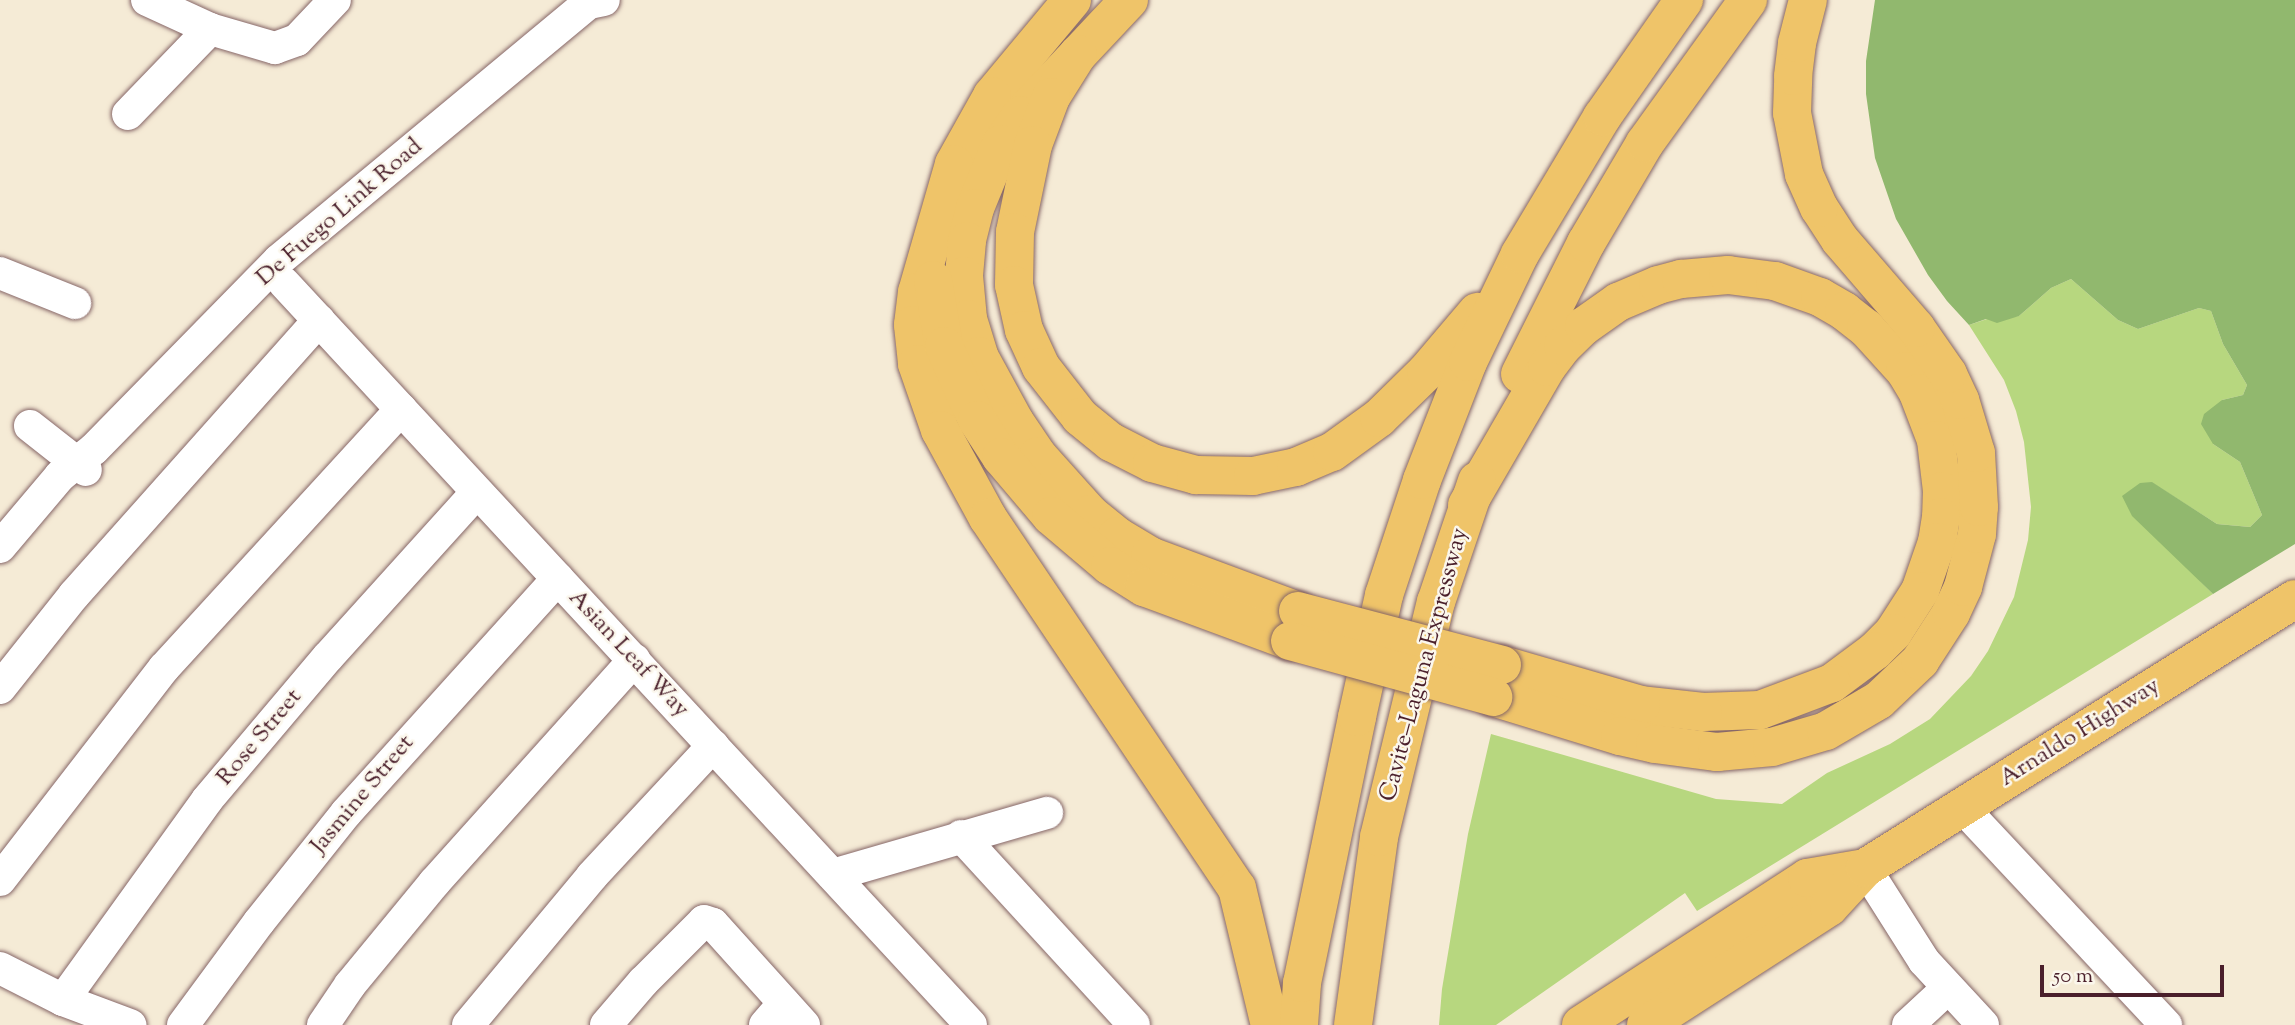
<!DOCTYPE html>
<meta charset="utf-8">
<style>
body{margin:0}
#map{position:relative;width:2295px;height:1025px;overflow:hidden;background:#f5ebd6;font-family:"Sorts Mill Goudy",serif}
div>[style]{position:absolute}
.green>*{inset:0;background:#b7d77f}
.forest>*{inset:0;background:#91b86e}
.roads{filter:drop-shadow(0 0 2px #866667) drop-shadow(0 0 2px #866667)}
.minor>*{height:32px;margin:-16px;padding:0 16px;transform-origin:16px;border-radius:16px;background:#fff}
.major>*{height:38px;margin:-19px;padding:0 19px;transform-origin:19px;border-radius:19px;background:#efc469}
.highway>*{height:38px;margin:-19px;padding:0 19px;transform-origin:19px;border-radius:19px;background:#efc469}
.bridges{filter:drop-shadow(0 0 2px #866667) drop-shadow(0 0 2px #866667)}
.highway-bridge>*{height:38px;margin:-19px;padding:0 19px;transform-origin:19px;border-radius:19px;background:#efc469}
span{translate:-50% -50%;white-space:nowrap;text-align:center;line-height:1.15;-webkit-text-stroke:5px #fbf7ec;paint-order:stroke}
.street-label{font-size:24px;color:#4a1f2b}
.scale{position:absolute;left:2040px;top:965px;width:184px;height:32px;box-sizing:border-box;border:4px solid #4a1f2b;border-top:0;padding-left:9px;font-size:21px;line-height:24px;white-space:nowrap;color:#4a1f2b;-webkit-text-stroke:5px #fbf7ec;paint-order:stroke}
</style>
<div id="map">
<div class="green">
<i style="clip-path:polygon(2071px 279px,2118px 320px,2138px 329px,2199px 308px,2211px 311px,2223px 344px,2247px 385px,2243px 395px,2222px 400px,2213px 444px,2240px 462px,2262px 515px,2250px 527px,2217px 524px,2151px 482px,2201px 582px,2213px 594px,1697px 911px,1685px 893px,1496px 1025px,1439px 1025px,1442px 989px,1468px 834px,1491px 734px,1716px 799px,1782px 804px,1827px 773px,1890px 744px,1930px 719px,1971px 676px,1988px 651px,2014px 597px,2028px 540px,2031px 507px,2024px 442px,2016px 411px,2004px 380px,1969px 325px,1987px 319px,2019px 316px,2051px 288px)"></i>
</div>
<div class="forest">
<i style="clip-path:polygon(1875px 0,2295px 0,2295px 544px,2213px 594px,2132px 516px,2122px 496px,2140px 483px,2152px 482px,2217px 524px,2250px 527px,2262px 515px,2240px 462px,2213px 444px,2201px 424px,2204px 414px,2222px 400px,2243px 395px,2247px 385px,2223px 344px,2211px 311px,2199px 308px,2138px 329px,2118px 320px,2071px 279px,2051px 288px,2019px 316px,1997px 323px,1986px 319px,1969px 325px,1947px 301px,1928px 275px,1896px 219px,1875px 158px,1866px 94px,1866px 61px)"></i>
</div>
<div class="roads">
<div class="minor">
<i style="left:147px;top:0;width:69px;rotate:24.7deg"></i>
<i style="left:210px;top:29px;width:68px;rotate:16.3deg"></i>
<i style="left:275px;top:48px;width:23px;rotate:-20deg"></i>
<i style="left:297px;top:40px;width:55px;rotate:-46.5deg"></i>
<i style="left:128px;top:114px;width:118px;rotate:-46deg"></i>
<i style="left:0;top:273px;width:81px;rotate:21.8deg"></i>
<i style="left:284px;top:283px;width:1011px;rotate:47.2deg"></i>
<i style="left:30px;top:426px;width:71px;rotate:38.2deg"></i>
<i style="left:0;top:547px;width:93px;rotate:-49.8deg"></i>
<i style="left:60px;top:476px;width:43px;rotate:-38.5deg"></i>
<i style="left:94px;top:449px;width:264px;rotate:-45.6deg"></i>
<i style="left:279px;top:260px;width:403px;rotate:-39.7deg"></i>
<i style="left:589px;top:3px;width:15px;rotate:-11deg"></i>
<i style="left:0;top:688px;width:119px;rotate:-51.5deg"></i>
<i style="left:74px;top:595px;width:368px;rotate:-48.3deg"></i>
<i style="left:1962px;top:807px;width:299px;rotate:46.9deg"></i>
<i style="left:961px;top:836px;width:256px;rotate:47.5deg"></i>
<i style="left:1865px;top:868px;width:110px;rotate:57.6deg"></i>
<i style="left:1924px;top:961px;width:87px;rotate:47.3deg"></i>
<i style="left:833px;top:875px;width:223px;rotate:-16.2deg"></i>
<i style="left:0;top:880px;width:268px;rotate:-52.3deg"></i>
<i style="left:164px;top:668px;width:351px;rotate:-47.5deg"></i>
<i style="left:0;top:968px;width:71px;rotate:26.9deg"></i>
<i style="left:63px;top:1000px;width:72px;rotate:20.5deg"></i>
<i style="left:63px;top:1000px;width:246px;rotate:-54.2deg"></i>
<i style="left:207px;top:800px;width:187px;rotate:-49.8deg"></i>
<i style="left:328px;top:657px;width:222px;rotate:-47.9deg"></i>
<i style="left:183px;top:1025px;width:128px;rotate:-53.6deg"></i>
<i style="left:259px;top:922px;width:139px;rotate:-51.4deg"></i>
<i style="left:346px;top:813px;width:316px;rotate:-47.9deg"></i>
<i style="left:323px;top:1025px;width:48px;rotate:-56deg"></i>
<i style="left:350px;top:985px;width:132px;rotate:-50.5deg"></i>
<i style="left:434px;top:883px;width:300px;rotate:-48.1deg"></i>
<i style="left:468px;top:1025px;width:194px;rotate:-50.2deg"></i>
<i style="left:592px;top:876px;width:178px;rotate:-47.1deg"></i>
<i style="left:606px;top:1025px;width:57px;rotate:-49.3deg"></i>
<i style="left:643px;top:982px;width:86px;rotate:-45deg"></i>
<i style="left:704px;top:921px;width:9px;rotate:18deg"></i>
<i style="left:713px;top:924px;width:136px;rotate:48deg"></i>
<i style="left:765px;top:1025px;width:29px;rotate:-49deg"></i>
<i style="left:1908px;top:1025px;width:54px;rotate:-42.8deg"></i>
</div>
<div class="major">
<i style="left:1581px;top:1025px;width:270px;rotate:-33deg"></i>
<i style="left:1807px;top:878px;width:59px;rotate:-9.8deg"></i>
<i style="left:1646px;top:1025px;width:218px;rotate:-32.8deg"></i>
<i style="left:1829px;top:907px;width:53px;rotate:-47.3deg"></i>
<i style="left:1865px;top:868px;width:507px;rotate:-32.03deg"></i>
</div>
<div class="highway">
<i style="left:1072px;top:0;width:125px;rotate:129.8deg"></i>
<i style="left:992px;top:96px;width:78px;rotate:119.2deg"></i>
<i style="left:954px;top:164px;width:133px;rotate:106.1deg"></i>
<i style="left:917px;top:292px;width:33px;rotate:97deg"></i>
<i style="left:913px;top:325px;width:39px;rotate:84deg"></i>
<i style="left:917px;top:364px;width:70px;rotate:70.8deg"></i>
<i style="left:940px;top:430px;width:100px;rotate:61.4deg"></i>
<i style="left:988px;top:518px;width:446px;rotate:56.1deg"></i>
<i style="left:1237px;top:888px;width:141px;rotate:76.5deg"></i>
<i style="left:1129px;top:0;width:158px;rotate:133.2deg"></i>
<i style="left:1021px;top:115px;width:35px;rotate:125deg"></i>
<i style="left:1001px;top:144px;width:69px;rotate:112.1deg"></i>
<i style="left:975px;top:208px;width:34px;rotate:104deg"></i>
<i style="left:967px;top:241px;width:35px;rotate:95deg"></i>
<i style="left:964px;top:276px;width:43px;rotate:84.7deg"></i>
<i style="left:968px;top:319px;width:39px;rotate:73deg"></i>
<i style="left:979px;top:356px;width:75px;rotate:61.4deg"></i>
<i style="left:1015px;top:422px;width:41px;rotate:55.9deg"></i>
<i style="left:1038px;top:456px;width:78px;rotate:48.1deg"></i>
<i style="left:1090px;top:514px;width:35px;rotate:39deg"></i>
<i style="left:1117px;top:536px;width:39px;rotate:31deg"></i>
<i style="left:1150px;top:556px;width:158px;rotate:20.4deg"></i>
<i style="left:1078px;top:54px;width:51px;rotate:122.1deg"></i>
<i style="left:1051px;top:97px;width:51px;rotate:110.6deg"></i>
<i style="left:1033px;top:145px;width:89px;rotate:101.7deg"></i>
<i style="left:1015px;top:232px;width:53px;rotate:91.1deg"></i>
<i style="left:1014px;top:285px;width:46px;rotate:77.5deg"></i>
<i style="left:1024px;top:330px;width:41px;rotate:65.3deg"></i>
<i style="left:1041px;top:367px;width:63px;rotate:52deg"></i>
<i style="left:1080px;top:417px;width:40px;rotate:39deg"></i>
<i style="left:1111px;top:442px;width:46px;rotate:27.1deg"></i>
<i style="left:1152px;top:463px;width:46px;rotate:15.3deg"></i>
<i style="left:1196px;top:475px;width:57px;rotate:1deg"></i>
<i style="left:1253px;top:476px;width:44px;rotate:-11.8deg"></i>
<i style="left:1296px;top:467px;width:39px;rotate:-23deg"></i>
<i style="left:1332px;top:452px;width:58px;rotate:-35.9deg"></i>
<i style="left:1379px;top:418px;width:66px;rotate:-44.4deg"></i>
<i style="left:1426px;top:372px;width:79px;rotate:-49.6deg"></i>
<i style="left:933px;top:280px;width:67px;rotate:80.5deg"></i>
<i style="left:944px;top:346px;width:81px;rotate:66deg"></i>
<i style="left:977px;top:420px;width:44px;rotate:57deg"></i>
<i style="left:1001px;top:457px;width:77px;rotate:49.7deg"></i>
<i style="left:1051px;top:516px;width:77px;rotate:40.3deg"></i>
<i style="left:1110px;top:566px;width:40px;rotate:32deg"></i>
<i style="left:1144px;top:587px;width:156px;rotate:20.3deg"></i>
<i style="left:1520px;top:374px;width:147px;rotate:-63.3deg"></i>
<i style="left:1586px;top:243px;width:116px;rotate:-59.5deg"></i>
<i style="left:1645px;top:143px;width:176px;rotate:-54.2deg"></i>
<i style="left:1467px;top:505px;width:160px;rotate:-59.9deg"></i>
<i style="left:1547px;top:367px;width:26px;rotate:-53deg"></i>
<i style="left:1563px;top:346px;width:29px;rotate:-44deg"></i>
<i style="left:1584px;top:326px;width:42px;rotate:-35.2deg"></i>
<i style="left:1618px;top:302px;width:43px;rotate:-23deg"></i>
<i style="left:1658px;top:285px;width:24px;rotate:-15deg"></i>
<i style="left:1681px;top:279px;width:47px;rotate:-4.9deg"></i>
<i style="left:1728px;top:275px;width:47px;rotate:7.3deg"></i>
<i style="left:1775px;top:281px;width:48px;rotate:19.6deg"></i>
<i style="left:1820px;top:297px;width:28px;rotate:30deg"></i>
<i style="left:1844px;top:311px;width:28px;rotate:38deg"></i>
<i style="left:1866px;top:328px;width:58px;rotate:47.8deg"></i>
<i style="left:1905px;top:371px;width:26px;rotate:59deg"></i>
<i style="left:1918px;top:393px;width:50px;rotate:69deg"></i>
<i style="left:1936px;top:440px;width:51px;rotate:83.3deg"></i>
<i style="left:1942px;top:491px;width:26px;rotate:92deg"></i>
<i style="left:1941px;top:517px;width:25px;rotate:99deg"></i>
<i style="left:1937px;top:542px;width:52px;rotate:109.1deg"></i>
<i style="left:1920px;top:591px;width:50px;rotate:122.7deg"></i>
<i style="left:1893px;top:633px;width:25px;rotate:135deg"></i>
<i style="left:1875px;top:651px;width:54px;rotate:143.3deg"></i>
<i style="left:1832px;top:683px;width:77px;rotate:159.4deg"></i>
<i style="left:1760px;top:710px;width:57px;rotate:178deg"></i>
<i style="left:1703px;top:712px;width:62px;rotate:-173.6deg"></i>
<i style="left:1641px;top:705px;width:145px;rotate:-163.9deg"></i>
<i style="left:1493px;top:697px;width:133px;rotate:17.1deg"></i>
<i style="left:1620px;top:736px;width:36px;rotate:13deg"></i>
<i style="left:1655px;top:744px;width:63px;rotate:7.4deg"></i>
<i style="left:1717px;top:752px;width:55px;rotate:-5.2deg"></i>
<i style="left:1772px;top:747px;width:56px;rotate:-16.5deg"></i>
<i style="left:1826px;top:731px;width:61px;rotate:-30.3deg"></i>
<i style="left:1879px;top:700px;width:57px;rotate:-43.6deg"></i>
<i style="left:1920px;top:661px;width:57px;rotate:-57.1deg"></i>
<i style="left:1951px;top:613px;width:29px;rotate:-65deg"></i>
<i style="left:1963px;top:587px;width:55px;rotate:-75.2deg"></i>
<i style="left:1977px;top:534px;width:27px;rotate:-86deg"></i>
<i style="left:1979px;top:507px;width:54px;rotate:-93.2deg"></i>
<i style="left:1976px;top:453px;width:55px;rotate:-106.8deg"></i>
<i style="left:1960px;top:400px;width:29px;rotate:-115deg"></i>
<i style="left:1948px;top:374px;width:56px;rotate:-124.8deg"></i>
<i style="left:1916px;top:328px;width:116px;rotate:-130.8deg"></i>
<i style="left:1840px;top:240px;width:38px;rotate:-123deg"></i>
<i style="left:1819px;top:208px;width:37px;rotate:-114deg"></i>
<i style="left:1804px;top:174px;width:62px;rotate:-101.1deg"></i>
<i style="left:1792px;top:113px;width:37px;rotate:-88deg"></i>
<i style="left:1793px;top:76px;width:33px;rotate:-83deg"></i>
<i style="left:1797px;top:43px;width:44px;rotate:-75.7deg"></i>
<i style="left:1299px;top:1025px;width:42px;rotate:-85.9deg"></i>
<i style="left:1302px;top:983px;width:272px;rotate:-78.3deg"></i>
<i style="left:1357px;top:717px;width:125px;rotate:-77.5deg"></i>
<i style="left:1384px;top:595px;width:121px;rotate:-71.7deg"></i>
<i style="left:1422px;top:480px;width:127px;rotate:-68.7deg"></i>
<i style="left:1468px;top:362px;width:120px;rotate:-64.3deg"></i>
<i style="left:1520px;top:254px;width:160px;rotate:-59.1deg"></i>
<i style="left:1602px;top:117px;width:143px;rotate:-55deg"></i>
<i style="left:1353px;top:1025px;width:190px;rotate:-82.1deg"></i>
<i style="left:1379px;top:837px;width:242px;rotate:-76.4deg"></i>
<i style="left:1436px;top:602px;width:128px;rotate:-71.3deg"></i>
</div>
</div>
<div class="bridges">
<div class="highway-bridge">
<i style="left:1298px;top:611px;width:211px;rotate:14.8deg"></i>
<i style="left:1290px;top:641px;width:211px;rotate:15.4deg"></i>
</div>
</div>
<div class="street-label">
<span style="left:340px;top:213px;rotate:-41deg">De Fuego Link Road</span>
<span style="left:628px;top:654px;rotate:47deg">Asian Leaf Way</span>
<span style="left:1425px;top:665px;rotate:-75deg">Cavite–Laguna Expressway</span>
<span style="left:2080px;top:733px;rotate:-32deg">Arnaldo Highway</span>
<span style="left:260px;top:738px;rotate:-50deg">Rose Street</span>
<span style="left:363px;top:795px;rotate:-50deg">Jasmine Street</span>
</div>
<div class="scale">50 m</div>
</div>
